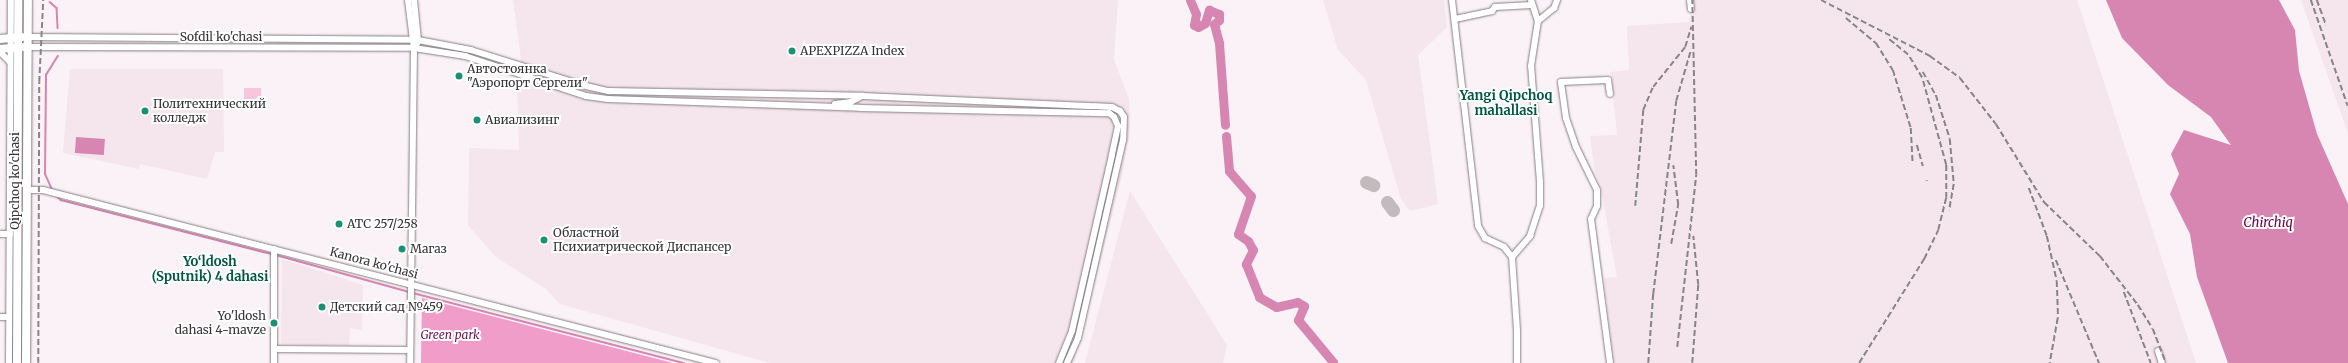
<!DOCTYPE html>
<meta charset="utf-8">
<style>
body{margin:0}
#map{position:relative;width:2348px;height:363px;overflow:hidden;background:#faf2f6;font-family:Merriweather,serif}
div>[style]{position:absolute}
.built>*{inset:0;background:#f5e5ec}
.green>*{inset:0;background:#f7c6de;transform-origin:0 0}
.forest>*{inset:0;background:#f19dca}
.water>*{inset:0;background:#d785b1;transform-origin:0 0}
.stream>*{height:1.5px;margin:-0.75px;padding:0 0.75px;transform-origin:0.75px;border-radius:0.75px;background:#d785b1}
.river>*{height:9px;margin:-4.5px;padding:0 4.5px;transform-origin:4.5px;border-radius:4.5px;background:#d785b1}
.taxiway>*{height:13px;margin:-6.5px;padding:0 6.5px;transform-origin:6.5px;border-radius:6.5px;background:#c2bbbe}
.roads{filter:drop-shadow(0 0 1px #857e82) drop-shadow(0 0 1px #857e82)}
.minor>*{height:6px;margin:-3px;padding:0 3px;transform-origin:3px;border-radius:3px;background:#fff}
.major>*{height:8px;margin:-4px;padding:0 4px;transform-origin:4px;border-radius:4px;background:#fff}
.rail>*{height:1.5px;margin-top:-0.75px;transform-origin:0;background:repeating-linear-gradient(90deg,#898486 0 6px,transparent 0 9px)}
.dots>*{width:11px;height:11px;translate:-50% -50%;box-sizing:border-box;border:2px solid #fff;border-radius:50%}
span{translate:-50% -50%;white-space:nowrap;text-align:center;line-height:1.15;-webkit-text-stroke:4px #fff;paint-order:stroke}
.street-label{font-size:12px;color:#373435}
.poi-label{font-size:12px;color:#373435}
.left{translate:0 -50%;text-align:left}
.right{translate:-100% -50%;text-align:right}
.park-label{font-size:12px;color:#731150;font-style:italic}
.neighbourhood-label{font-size:13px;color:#005744;font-weight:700}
.water-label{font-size:13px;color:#680147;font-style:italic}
</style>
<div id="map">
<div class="built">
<i style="clip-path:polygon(513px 0,1118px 0,1114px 60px,1129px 99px,1130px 128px,1122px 176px,1075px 360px,1073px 363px,770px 363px,560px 304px,546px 289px,496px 257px,468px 225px,469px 148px,519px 150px,517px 80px,521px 59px)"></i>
<i style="clip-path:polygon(1323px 0,1444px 0,1447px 27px,1418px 55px,1438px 204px,1410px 211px,1401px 199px,1366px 80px,1338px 50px)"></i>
<i style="clip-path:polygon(1692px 0,2077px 0,2196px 363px,1613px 363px,1604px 278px,1617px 277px,1600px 184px,1595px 172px,1590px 136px,1617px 135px,1611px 72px,1629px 70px,1627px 26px,1689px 22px)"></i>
<i style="clip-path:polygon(2301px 0,2348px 0,2348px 133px)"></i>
<i style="clip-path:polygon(70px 69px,223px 69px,224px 152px,215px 152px,207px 179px,140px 164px,139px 169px,63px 153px)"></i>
<i style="clip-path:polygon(1130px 191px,1227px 345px,1223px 363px,1085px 363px)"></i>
<i style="clip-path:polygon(282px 259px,363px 285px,362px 330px,350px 328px,349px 345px,281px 345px)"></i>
</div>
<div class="green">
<i style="left:244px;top:88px;width:17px;height:12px"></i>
</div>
<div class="forest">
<i style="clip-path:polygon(422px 298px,530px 326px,673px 363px,421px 363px)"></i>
</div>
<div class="water">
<i style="clip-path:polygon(2106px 0,2279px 0,2295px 30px,2299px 71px,2317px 134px,2348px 204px,2348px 363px,2228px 363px,2197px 277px,2190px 234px,2170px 194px,2179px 174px,2171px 154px,2184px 130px,2231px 145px,2211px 117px,2168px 85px,2122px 38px)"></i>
<i style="left:76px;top:137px;width:29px;height:16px;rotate:4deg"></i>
</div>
<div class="stream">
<i style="left:50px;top:2px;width:9px;rotate:41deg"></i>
<i style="left:57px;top:8px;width:20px;rotate:87deg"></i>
<i style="left:52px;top:190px;width:17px;rotate:-114deg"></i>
<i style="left:45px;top:174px;width:99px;rotate:-89.4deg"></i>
<i style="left:46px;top:75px;width:22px;rotate:-58deg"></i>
<i style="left:57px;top:196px;width:6px;rotate:45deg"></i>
<i style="left:61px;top:200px;width:218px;rotate:14.4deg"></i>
<i style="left:276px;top:255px;width:138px;rotate:15.5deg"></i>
<i style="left:413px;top:293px;width:280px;rotate:14.5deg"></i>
</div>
<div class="river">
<i style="left:1190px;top:0;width:15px;rotate:67deg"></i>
<i style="left:1196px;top:14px;width:11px;rotate:100deg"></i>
<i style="left:1194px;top:25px;width:4px;rotate:27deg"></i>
<i style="left:1198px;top:27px;width:8px;rotate:-30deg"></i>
<i style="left:1205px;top:23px;width:14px;rotate:-73deg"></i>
<i style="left:1209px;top:10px;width:11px;rotate:22deg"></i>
<i style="left:1219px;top:14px;width:6px;rotate:90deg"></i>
<i style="left:1219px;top:20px;width:6px;rotate:141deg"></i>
<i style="left:1214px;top:24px;width:20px;rotate:75deg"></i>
<i style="left:1219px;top:43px;width:82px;rotate:85.8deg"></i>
<i style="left:1226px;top:136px;width:35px;rotate:85deg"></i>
<i style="left:1229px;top:171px;width:33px;rotate:49deg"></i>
<i style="left:1251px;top:196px;width:40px;rotate:108.9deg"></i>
<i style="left:1238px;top:234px;width:12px;rotate:35deg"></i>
<i style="left:1248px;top:241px;width:10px;rotate:61deg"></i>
<i style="left:1253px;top:250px;width:16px;rotate:117deg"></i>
<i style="left:1246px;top:264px;width:35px;rotate:68deg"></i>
<i style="left:1259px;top:297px;width:20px;rotate:30deg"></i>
<i style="left:1276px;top:307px;width:22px;rotate:-13deg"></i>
<i style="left:1297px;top:302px;width:8px;rotate:30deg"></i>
<i style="left:1304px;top:306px;width:15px;rotate:113deg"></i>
<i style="left:1298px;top:320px;width:55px;rotate:50.2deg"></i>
</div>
<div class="taxiway">
<i style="left:1366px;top:182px;width:8px;rotate:23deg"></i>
<i style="left:1387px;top:202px;width:10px;rotate:53deg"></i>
</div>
<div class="roads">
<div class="minor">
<i style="left:408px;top:0;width:48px;rotate:82.9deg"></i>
<i style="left:414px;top:48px;width:315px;rotate:90.7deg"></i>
<i style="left:414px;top:0;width:40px;rotate:84.3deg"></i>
<i style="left:418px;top:40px;width:4px;rotate:104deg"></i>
<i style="left:1452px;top:0;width:227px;rotate:83.4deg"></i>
<i style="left:1478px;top:226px;width:14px;rotate:60deg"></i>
<i style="left:1485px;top:238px;width:21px;rotate:25deg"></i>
<i style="left:1504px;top:247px;width:13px;rotate:51deg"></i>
<i style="left:1512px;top:257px;width:74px;rotate:86.1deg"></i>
<i style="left:1517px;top:331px;width:32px;rotate:90deg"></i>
<i style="left:1531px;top:0;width:22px;rotate:72deg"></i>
<i style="left:1690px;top:0;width:9px;rotate:84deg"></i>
<i style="left:1455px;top:19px;width:38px;rotate:-12deg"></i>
<i style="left:1492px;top:11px;width:5px;rotate:-53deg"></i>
<i style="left:1495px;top:7px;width:37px;rotate:-3deg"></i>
<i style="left:27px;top:37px;width:391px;rotate:0.4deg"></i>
<i style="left:418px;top:40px;width:54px;rotate:10.7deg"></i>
<i style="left:471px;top:50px;width:116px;rotate:17.5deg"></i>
<i style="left:582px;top:85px;width:28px;rotate:13deg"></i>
<i style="left:609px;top:91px;width:253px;rotate:1.1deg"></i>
<i style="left:862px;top:96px;width:250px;rotate:2.5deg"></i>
<i style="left:1112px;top:107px;width:9px;rotate:27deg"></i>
<i style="left:1120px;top:111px;width:7px;rotate:56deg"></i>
<i style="left:1124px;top:117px;width:23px;rotate:92deg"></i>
<i style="left:1123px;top:140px;width:203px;rotate:102.8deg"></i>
<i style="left:1078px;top:338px;width:27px;rotate:114deg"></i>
<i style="left:27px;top:47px;width:387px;rotate:0.1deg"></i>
<i style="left:414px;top:48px;width:52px;rotate:8.9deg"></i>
<i style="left:465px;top:56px;width:127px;rotate:18.3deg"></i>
<i style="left:586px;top:96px;width:22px;rotate:8deg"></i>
<i style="left:608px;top:99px;width:252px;rotate:2deg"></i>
<i style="left:860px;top:108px;width:249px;rotate:1.2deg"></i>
<i style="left:1109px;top:113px;width:6px;rotate:39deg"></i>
<i style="left:1114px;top:117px;width:10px;rotate:66deg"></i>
<i style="left:1118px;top:126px;width:30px;rotate:102deg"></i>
<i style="left:1112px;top:155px;width:180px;rotate:102.8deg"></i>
<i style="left:1072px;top:331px;width:35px;rotate:112deg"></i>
<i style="left:0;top:52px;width:14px;rotate:45deg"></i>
<i style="left:835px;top:104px;width:16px;rotate:-7deg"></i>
<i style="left:851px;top:102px;width:13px;rotate:-29deg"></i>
<i style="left:27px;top:190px;width:16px"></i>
<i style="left:43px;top:190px;width:695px;rotate:14.42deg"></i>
<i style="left:0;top:234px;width:10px"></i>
<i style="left:1512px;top:257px;width:28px;rotate:-49deg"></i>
<i style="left:1530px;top:236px;width:32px;rotate:-72deg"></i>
<i style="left:1540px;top:206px;width:24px;rotate:-90deg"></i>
<i style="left:1540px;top:182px;width:116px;rotate:-94.4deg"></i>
<i style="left:1531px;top:66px;width:46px;rotate:-81.2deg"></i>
<i style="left:1538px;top:21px;width:21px;rotate:-39deg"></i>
<i style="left:1554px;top:8px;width:9px;rotate:-69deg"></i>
<i style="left:0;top:317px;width:9px"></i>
<i style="left:274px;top:349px;width:136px;rotate:0.4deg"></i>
<i style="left:2158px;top:351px;width:13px;rotate:72deg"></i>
<i style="left:9px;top:363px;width:363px;rotate:-89.7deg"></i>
<i style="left:274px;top:363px;width:114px;rotate:-90deg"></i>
<i style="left:1610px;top:363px;width:145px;rotate:-97.5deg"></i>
<i style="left:1591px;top:219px;width:14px;rotate:-65deg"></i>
<i style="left:1597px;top:206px;width:16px;rotate:-90deg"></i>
<i style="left:1597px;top:190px;width:48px;rotate:-116deg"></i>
<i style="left:1576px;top:147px;width:31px;rotate:-109deg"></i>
<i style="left:1566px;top:118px;width:36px;rotate:-98deg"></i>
<i style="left:1561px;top:82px;width:47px;rotate:-2.4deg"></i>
<i style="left:1608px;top:80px;width:14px;rotate:82deg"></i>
</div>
<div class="major">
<i style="left:0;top:39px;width:22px;rotate:-5deg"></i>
<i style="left:0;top:49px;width:22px;rotate:-5deg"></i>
<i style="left:17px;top:363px;width:363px;rotate:-89.8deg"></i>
<i style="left:26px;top:363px;width:363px;rotate:-89.7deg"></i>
</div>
</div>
<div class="rail">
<i style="left:1821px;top:0;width:123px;rotate:27.2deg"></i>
<i style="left:1930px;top:56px;width:37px;rotate:36deg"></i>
<i style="left:1960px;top:78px;width:58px;rotate:52deg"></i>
<i style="left:1996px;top:124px;width:92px;rotate:58.4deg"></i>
<i style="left:2044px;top:202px;width:78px;rotate:44deg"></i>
<i style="left:2100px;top:256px;width:62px;rotate:52.2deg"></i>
<i style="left:2138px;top:305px;width:28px;rotate:58deg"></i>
<i style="left:2153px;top:329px;width:36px;rotate:69deg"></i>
<i style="left:2311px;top:0;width:112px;rotate:70.8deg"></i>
<i style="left:2317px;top:0;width:27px;rotate:70deg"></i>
<i style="left:1846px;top:18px;width:39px;rotate:40deg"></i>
<i style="left:1876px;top:43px;width:32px;rotate:58deg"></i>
<i style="left:1893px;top:70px;width:61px;rotate:72.8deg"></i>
<i style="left:1911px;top:128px;width:36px;rotate:87deg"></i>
<i style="left:1923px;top:72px;width:26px;rotate:61deg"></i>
<i style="left:1936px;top:95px;width:46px;rotate:72.3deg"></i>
<i style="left:1950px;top:139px;width:45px;rotate:84.9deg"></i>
<i style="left:1954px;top:184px;width:27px;rotate:100deg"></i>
<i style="left:1917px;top:145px;width:22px;rotate:74deg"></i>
<i style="left:1927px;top:180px;width:1px;rotate:90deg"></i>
<i style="left:2029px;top:188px;width:51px;rotate:69.4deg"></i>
<i style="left:2047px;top:236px;width:46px;rotate:77.5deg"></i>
<i style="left:2057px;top:281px;width:37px;rotate:88deg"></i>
<i style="left:2058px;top:318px;width:46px;rotate:100.1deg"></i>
<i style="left:1635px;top:206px;width:96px;rotate:-85.2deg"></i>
<i style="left:1643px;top:110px;width:25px;rotate:-67deg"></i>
<i style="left:1653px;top:87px;width:51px;rotate:-51.3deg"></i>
<i style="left:1685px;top:47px;width:21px;rotate:-73deg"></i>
<i style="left:1671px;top:244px;width:40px;rotate:-80deg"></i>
<i style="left:1678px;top:205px;width:40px;rotate:-97.1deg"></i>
<i style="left:2056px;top:260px;width:112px;rotate:67.3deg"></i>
<i style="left:2124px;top:292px;width:76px;rotate:69.2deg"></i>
<i style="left:1677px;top:347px;width:173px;rotate:-83.7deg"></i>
<i style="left:1696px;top:175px;width:175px;rotate:-91.3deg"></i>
<i style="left:38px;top:363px;width:281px;rotate:-89.8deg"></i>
<i style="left:39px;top:82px;width:82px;rotate:-87.2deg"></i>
<i style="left:1648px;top:363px;width:69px;rotate:-85.9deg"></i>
<i style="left:1653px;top:294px;width:194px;rotate:-83.2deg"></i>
<i style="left:1676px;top:101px;width:54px;rotate:-73.9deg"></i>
<i style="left:1692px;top:363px;width:78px;rotate:-85.6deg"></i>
<i style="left:1698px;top:285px;width:49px;rotate:-95.8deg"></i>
<i style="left:1859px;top:363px;width:123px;rotate:-58deg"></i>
<i style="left:1924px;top:259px;width:32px;rotate:-64deg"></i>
<i style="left:1938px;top:230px;width:33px;rotate:-76deg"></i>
<i style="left:1946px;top:198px;width:33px;rotate:-90deg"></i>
<i style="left:1946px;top:165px;width:90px;rotate:-105.4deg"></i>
<i style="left:1922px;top:78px;width:27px;rotate:-121deg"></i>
<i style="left:1908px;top:55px;width:27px;rotate:-141deg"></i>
</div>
<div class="dots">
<i style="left:792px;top:51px;background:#1b9073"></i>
<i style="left:459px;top:76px;background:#1b9073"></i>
<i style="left:145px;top:111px;background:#1b9073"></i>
<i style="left:477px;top:120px;background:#1b9073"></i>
<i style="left:339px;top:224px;background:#1b9073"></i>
<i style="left:544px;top:240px;background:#1b9073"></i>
<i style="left:402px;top:249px;background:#1b9073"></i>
<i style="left:322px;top:307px;background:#1b9073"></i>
<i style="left:274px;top:323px;background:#1b9073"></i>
</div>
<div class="street-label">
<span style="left:221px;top:37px">Sofdil ko'chasi</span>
<span style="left:15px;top:181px;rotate:-90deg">Qipchoq ko'chasi</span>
<span style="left:374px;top:263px;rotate:15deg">Kanora ko'chasi</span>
</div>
<div class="poi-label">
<span class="left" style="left:800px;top:51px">APEXPIZZA Index</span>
<span class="left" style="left:467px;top:76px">Автостоянка<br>"Аэропорт Сергели"</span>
<span class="left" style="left:153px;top:111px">Политехнический<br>колледж</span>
<span class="left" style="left:485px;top:120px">Авиализинг</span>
<span class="left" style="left:347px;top:224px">АТС 257/258</span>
<span class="left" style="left:553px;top:240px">Областной<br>Психиатрической Диспансер</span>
<span class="left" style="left:410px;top:249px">Магаз</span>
<span class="left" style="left:330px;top:307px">Детский сад №459</span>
<span class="right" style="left:266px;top:323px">Yo'ldosh<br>dahasi 4-mavze</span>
</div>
<div class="park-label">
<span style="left:450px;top:335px">Green park</span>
</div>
<div class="neighbourhood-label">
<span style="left:1506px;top:104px">Yangi Qipchoq<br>mahallasi</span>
<span style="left:210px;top:270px">Yo‘ldosh<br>(Sputnik) 4 dahasi</span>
</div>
<div class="water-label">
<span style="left:2268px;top:223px">Chirchiq</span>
</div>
</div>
